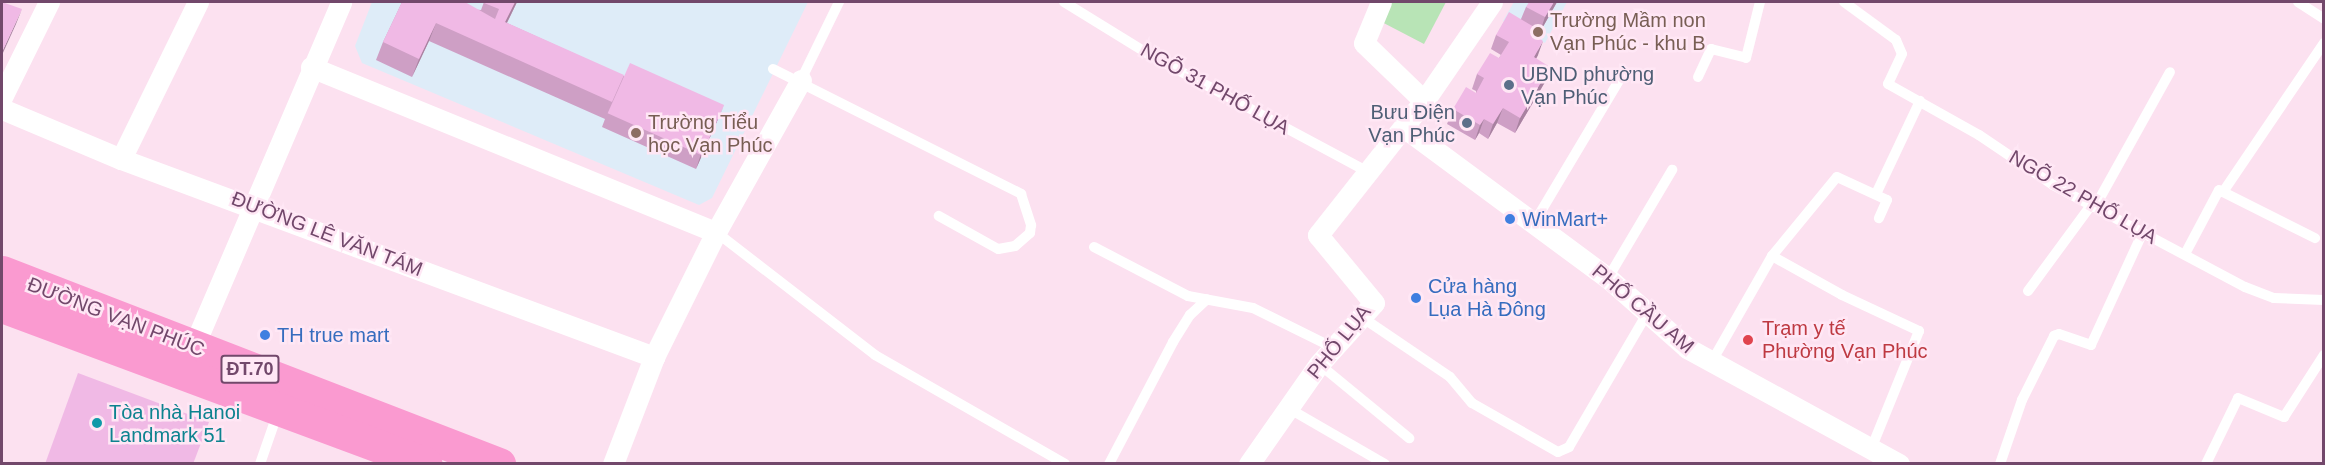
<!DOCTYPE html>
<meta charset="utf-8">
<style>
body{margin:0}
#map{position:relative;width:2325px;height:465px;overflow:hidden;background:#fce1f0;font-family:Arial,sans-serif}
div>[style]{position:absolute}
.education>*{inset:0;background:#deecf8}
.water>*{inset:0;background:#b8e4b6}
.service>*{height:10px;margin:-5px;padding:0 5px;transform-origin:5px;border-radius:5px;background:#fff}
.minor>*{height:21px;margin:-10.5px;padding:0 10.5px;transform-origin:10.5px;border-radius:10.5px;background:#fff}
.primary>*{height:33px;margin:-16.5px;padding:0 16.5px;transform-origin:16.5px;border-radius:16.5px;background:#fa9ad0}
.wall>*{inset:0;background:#ce9fc5}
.shaded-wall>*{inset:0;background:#a882a0}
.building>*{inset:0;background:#f0b9e5;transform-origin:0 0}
.dots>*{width:16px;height:16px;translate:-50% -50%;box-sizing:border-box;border:3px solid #ffe7f5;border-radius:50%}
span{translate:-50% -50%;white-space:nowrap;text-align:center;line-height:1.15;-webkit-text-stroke:5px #ffe7f5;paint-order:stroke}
.shield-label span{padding:2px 4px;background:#ffe7f5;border:2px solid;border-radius:4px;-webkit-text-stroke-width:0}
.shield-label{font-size:18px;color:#72486b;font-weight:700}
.education-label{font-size:20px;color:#785e54}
.left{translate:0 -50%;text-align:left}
.service-label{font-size:20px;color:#4e5e75}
.right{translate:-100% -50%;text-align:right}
.street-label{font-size:20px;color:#72486b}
.shop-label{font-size:20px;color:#366cbe}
.health-label{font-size:20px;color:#be3a42}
.culture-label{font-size:20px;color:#0d838f}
.frame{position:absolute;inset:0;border:3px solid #72486b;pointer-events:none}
</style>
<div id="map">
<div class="education">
<i style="clip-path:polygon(372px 2px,808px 2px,712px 198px,699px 205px,362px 63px,355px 46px)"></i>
<i style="clip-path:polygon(1514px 2px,1567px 2px,1545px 43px,1503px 21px)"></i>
</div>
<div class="water">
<i style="clip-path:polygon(1385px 2px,1446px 2px,1424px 44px,1376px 19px)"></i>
</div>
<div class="service">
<i style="left:1064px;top:2px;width:101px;rotate:31.6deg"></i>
<i style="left:1150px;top:55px;width:247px;rotate:28.2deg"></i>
<i style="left:1844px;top:2px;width:64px;rotate:36.2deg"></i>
<i style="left:1896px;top:40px;width:15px;rotate:67deg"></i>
<i style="left:1902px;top:54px;width:33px;rotate:115deg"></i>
<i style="left:1888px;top:84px;width:104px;rotate:29.3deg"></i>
<i style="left:1979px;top:135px;width:89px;rotate:34deg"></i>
<i style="left:2053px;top:185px;width:217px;rotate:28deg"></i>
<i style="left:2245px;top:287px;width:31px;rotate:21deg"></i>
<i style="left:2274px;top:298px;width:50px;rotate:2.3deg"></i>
<i style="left:2298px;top:2px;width:31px;rotate:33deg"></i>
<i style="left:773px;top:69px;width:278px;rotate:26.7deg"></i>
<i style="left:1021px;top:194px;width:33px;rotate:72deg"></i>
<i style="left:1031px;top:225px;width:8px;rotate:97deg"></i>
<i style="left:1030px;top:233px;width:20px;rotate:139deg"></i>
<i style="left:1015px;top:246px;width:17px;rotate:170deg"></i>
<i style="left:998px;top:249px;width:68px;rotate:-150.8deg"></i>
<i style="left:1698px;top:77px;width:31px;rotate:-65deg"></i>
<i style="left:1711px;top:49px;width:36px;rotate:14deg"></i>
<i style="left:1746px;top:58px;width:58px;rotate:-76deg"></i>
<i style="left:801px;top:80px;width:87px;rotate:-64deg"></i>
<i style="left:2223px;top:192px;width:103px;rotate:26.6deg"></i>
<i style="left:1876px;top:194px;width:103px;rotate:-64.7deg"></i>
<i style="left:2096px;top:205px;width:152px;rotate:-60.9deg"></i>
<i style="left:1534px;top:223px;width:176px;rotate:-59.2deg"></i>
<i style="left:716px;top:232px;width:201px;rotate:37.7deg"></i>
<i style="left:875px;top:355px;width:219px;rotate:29.8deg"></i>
<i style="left:1094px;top:247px;width:106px;rotate:27.5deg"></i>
<i style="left:1188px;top:296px;width:66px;rotate:10.5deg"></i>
<i style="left:1253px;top:308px;width:90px;rotate:26.3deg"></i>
<i style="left:2185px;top:254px;width:72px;rotate:-62deg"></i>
<i style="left:2219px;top:190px;width:4px;rotate:27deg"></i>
<i style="left:2223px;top:192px;width:180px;rotate:-55.9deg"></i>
<i style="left:1772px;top:256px;width:80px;rotate:29.1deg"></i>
<i style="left:1842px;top:295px;width:85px;rotate:25.1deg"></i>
<i style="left:1919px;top:331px;width:127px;rotate:112.1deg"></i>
<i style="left:1608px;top:278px;width:126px;rotate:-59.3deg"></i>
<i style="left:2028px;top:291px;width:108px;rotate:-53.7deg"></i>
<i style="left:1363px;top:318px;width:105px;rotate:34.1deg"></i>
<i style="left:1450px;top:377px;width:34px;rotate:50deg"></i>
<i style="left:1472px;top:403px;width:99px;rotate:29.7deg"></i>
<i style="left:1558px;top:452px;width:12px;rotate:-24deg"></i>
<i style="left:1569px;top:447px;width:153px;rotate:-59.7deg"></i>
<i style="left:1711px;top:363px;width:123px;rotate:-60.3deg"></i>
<i style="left:1772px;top:256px;width:102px;rotate:-50.6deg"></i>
<i style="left:1837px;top:177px;width:55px;rotate:24.7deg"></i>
<i style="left:1887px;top:200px;width:20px;rotate:114deg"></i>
<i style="left:1319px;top:364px;width:117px;rotate:39.4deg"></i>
<i style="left:1288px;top:408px;width:112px;rotate:30deg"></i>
<i style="left:260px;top:464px;width:55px;rotate:-70.9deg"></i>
<i style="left:1109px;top:464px;width:138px;rotate:-62.3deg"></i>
<i style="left:1173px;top:342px;width:32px;rotate:-58deg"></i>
<i style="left:1190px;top:315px;width:23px;rotate:-43deg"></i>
<i style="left:2000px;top:464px;width:68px;rotate:-71deg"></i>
<i style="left:2022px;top:400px;width:72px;rotate:-63.4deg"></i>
<i style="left:2054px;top:336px;width:5px;rotate:-22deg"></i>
<i style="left:2059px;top:334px;width:34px;rotate:19deg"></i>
<i style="left:2091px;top:345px;width:122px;rotate:-65.3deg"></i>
<i style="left:2206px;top:464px;width:73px;rotate:-64.1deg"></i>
<i style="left:2238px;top:398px;width:50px;rotate:22.4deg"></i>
<i style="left:2284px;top:417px;width:74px;rotate:-57.2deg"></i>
</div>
<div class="minor">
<i style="left:311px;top:67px;width:437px;rotate:22.2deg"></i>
<i style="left:2px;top:97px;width:106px;rotate:-63.7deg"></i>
<i style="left:1424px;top:101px;width:120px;rotate:-55.5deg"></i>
<i style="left:2px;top:109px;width:129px;rotate:22.8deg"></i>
<i style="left:121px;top:159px;width:569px;rotate:20.38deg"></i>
<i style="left:1405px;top:128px;width:252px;rotate:36.5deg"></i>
<i style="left:1608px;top:278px;width:106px;rotate:41.5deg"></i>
<i style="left:1687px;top:348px;width:242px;rotate:28.7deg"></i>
<i style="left:121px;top:159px;width:175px;rotate:-63.9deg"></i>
<i style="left:193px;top:348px;width:376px;rotate:-66.8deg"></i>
<i style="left:613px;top:464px;width:115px;rotate:-69deg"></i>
<i style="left:654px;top:357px;width:140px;rotate:-63.6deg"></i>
<i style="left:716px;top:232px;width:174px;rotate:-60.8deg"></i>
<i style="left:1249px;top:464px;width:122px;rotate:-55deg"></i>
<i style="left:1319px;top:364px;width:82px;rotate:-48deg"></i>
<i style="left:1374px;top:303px;width:88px;rotate:-129.5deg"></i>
<i style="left:1318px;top:235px;width:171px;rotate:-51.7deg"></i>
<i style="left:1424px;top:101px;width:83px;rotate:-136deg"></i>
<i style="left:1364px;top:43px;width:44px;rotate:-67.5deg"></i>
</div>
<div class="primary">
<i style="left:2px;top:272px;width:533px;rotate:21.12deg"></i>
<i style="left:2px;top:306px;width:452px;rotate:20.4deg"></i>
</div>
<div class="wall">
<i style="clip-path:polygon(402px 2px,481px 10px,484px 2px,517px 2px,507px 23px,718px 119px,696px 169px,602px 127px,605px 119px,429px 41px,412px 77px,376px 60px,383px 42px)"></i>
<i style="clip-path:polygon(1557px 2px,1540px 32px,1539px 32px,1537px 37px,1538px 55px,1536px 59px,1545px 82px,1515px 133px,1497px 123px,1488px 139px,1479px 133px,1475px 140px,1447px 124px,1453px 109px,1476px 93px,1476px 91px,1472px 89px,1477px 74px,1499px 58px,1501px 55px,1491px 49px,1496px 35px,1521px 19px,1526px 7px)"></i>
</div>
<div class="shaded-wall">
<i style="clip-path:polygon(515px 2px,517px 2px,498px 41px,505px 22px)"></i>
<i style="clip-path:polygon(1554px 2px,1557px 2px,1540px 32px,1545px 17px)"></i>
<i style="clip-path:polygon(22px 9px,16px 24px,2px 55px,2px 52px)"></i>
<i style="clip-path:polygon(436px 23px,429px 41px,412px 77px,419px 59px)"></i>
<i style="clip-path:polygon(1543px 41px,1538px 55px,1528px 72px,1534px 57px)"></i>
<i style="clip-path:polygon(1550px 67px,1545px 82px,1515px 133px,1520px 118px)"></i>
<i style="clip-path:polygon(724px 105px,718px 119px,696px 169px,701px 154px)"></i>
<i style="clip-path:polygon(1503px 108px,1497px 123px,1488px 139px,1493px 124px)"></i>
<i style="clip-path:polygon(1484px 119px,1479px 133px,1475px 140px,1480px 125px)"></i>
</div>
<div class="building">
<i style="clip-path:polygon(2px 2px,22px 9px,2px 52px)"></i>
<i style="clip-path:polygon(402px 2px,465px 2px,495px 19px,499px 9px,484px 3px,484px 2px,515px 2px,505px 22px,624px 75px,612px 102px,436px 23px,419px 59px,383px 42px)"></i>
<i style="clip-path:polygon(1529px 2px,1554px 2px,1545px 17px,1526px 7px)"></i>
<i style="clip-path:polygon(1509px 12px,1539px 30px,1536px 36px,1543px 41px,1534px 57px,1550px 67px,1520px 118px,1503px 108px,1493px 124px,1484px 119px,1480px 125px,1453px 109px,1466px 87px,1476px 93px,1484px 78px,1477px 74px,1490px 53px,1499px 58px,1509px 42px,1496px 35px)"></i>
<i style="left:630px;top:63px;width:103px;height:55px;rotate:24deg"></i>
<i style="clip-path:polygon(78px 373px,209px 422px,193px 464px,45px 464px)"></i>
</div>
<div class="dots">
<i style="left:1538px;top:32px;background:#8d6e63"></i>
<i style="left:1509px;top:85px;background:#5c6f8a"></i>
<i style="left:1467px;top:123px;background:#5c6f8a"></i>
<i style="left:636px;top:133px;background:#8d6e63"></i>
<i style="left:1510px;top:219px;background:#3f7fe0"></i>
<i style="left:1416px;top:298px;background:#3f7fe0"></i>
<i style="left:265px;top:335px;background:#3f7fe0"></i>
<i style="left:1748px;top:340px;background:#e0444e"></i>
<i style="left:97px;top:423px;background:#0f9aa8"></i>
</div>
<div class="shield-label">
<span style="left:250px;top:369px">ĐT.70</span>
</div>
<div class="education-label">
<span class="left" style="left:1550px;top:32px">Trường Mầm non<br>Vạn Phúc - khu B</span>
<span class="left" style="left:648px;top:134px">Trường Tiểu<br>học Vạn Phúc</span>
</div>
<div class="service-label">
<span class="left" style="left:1521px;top:86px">UBND phường<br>Vạn Phúc</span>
<span class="right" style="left:1455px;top:124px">Bưu Điện<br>Vạn Phúc</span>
</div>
<div class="street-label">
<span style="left:1215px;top:89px;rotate:29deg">NGÕ 31 PHỐ LỤA</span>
<span style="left:2083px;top:197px;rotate:30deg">NGÕ 22 PHỐ LỤA</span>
<span style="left:327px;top:234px;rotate:21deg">ĐƯỜNG LÊ VĂN TÁM</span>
<span style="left:1643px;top:309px;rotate:40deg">PHỐ CẦU AM</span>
<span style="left:116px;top:317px;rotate:21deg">ĐƯỜNG VẠN PHÚC</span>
<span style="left:1339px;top:342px;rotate:-51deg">PHỐ LỤA</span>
</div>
<div class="shop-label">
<span class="left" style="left:1522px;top:219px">WinMart+</span>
<span class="left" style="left:1428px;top:298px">Cửa hàng<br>Lụa Hà Đông</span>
<span class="left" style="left:277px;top:335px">TH true mart</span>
</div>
<div class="health-label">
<span class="left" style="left:1762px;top:340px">Trạm y tế<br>Phường Vạn Phúc</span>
</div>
<div class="culture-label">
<span class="left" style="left:109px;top:424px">Tòa nhà Hanoi<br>Landmark 51</span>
</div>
<div class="frame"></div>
</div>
